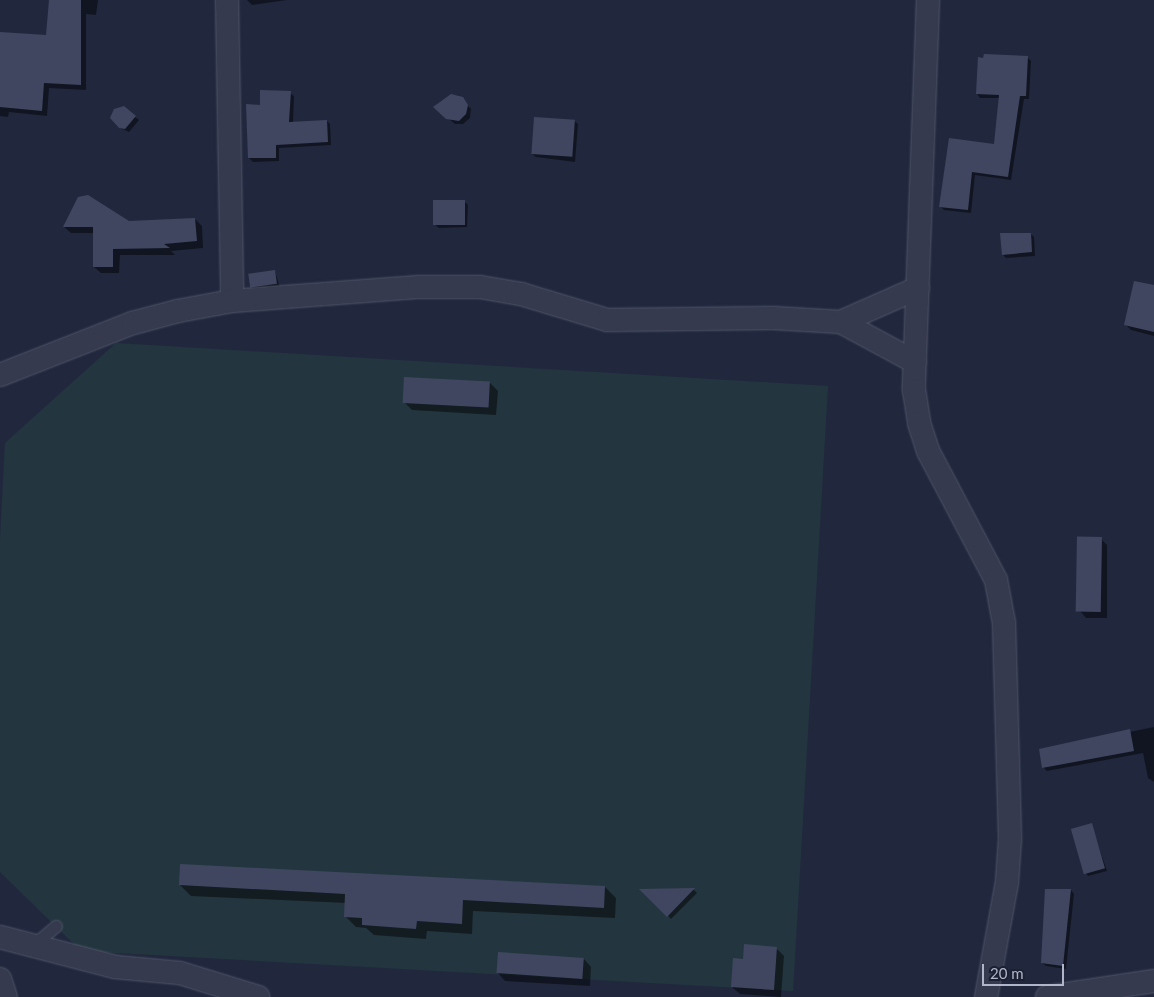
<!DOCTYPE html>
<style>
body{margin:0}
#map{position:relative;width:1154px;height:997px;overflow:hidden;background:#21283e;font-family:Lato,sans-serif}
div>[style]{position:absolute}
.green>*{inset:0;background:#23363f}
.shadow>*{inset:0;background:#0007}
.building>*{inset:0;background:#404660;transform-origin:0 0}
.roads{filter:drop-shadow(0 0 1px #515569) drop-shadow(0 0 1px #515569)}
.lane>*{height:11px;margin:-5.5px;padding:0 5.5px;transform-origin:5.5px;border-radius:5.5px;background:#363a4e}
.street>*{height:22px;margin:-11px;padding:0 11px;transform-origin:11px;border-radius:11px;background:#363a4e}
span{translate:-50% -50%;white-space:nowrap;text-align:center;line-height:1.15;-webkit-text-stroke:4.5px #1b2033;paint-order:stroke}
.scale{position:absolute;left:982px;top:964px;width:82px;height:22px;box-sizing:border-box;border:2px solid #b1b5c9;border-top:0;padding-left:6px;font-size:15px;line-height:18px;white-space:nowrap;color:#b1b5c9;-webkit-text-stroke:4px #1b2033;paint-order:stroke}
</style>
<div id="map">
<div class="green">
<i style="clip-path:polygon(116px 343px,828px 386px,793px 991px,81px 951px,0 872px,0 541px,5px 443px)"></i>
</div>
<div class="shadow">
<i style="clip-path:polygon(50px 0,98px 0,96px 15px,86px 14px,86px 90px,49px 88px,47px 116px,9px 112px,8px 117px,0 116px,0 33px,47px 37px)"></i>
<i style="clip-path:polygon(247px 0,287px 0,252px 5px)"></i>
<i style="clip-path:polygon(1027px 57px,1031px 61px,1029px 99px,1024px 99px,1011px 180px,975px 175px,971px 213px,944px 210px,940px 206px,995px 145px,1000px 98px,980px 98px,977px 94px)"></i>
<i style="clip-path:polygon(290px 93px,294px 96px,293px 123px,327px 121px,330px 124px,331px 145px,279px 148px,279px 161px,253px 162px,249px 158px,261px 106px)"></i>
<i style="clip-path:polygon(451px 95px,459px 96px,471px 109px,470px 118px,463px 124px,455px 124px,438px 110px)"></i>
<i style="clip-path:polygon(124px 108px,139px 120px,129px 132px,118px 127px,111px 118px)"></i>
<i style="clip-path:polygon(574px 121px,578px 124px,575px 162px,536px 157px,532px 154px)"></i>
<i style="clip-path:polygon(464px 201px,468px 205px,467px 227px,439px 228px,435px 225px)"></i>
<i style="clip-path:polygon(195px 219px,202px 226px,203px 248px,171px 251px,175px 255px,120px 255px,119px 273px,101px 273px,94px 267px,94px 233px,71px 233px,64px 227px)"></i>
<i style="clip-path:polygon(1031px 234px,1034px 237px,1035px 256px,1006px 258px,1003px 255px)"></i>
<i style="clip-path:polygon(275px 271px,280px 288px,254px 290px,251px 286px)"></i>
<i style="clip-path:polygon(1154px 287px,1154px 336px,1131px 330px,1125px 324px)"></i>
<i style="clip-path:polygon(490px 383px,498px 391px,496px 415px,412px 410px,404px 402px)"></i>
<i style="clip-path:polygon(1101px 539px,1107px 545px,1107px 618px,1086px 618px,1080px 611px)"></i>
<i style="clip-path:polygon(1154px 727px,1154px 782px,1148px 778px,1143px 753px,1047px 771px,1043px 767px,1040px 750px)"></i>
<i style="clip-path:polygon(1091px 824px,1107px 871px,1088px 876px,1085px 872px)"></i>
<i style="clip-path:polygon(180px 885px,605px 887px,616px 898px,615px 918px,473px 911px,472px 934px,427px 931px,426px 939px,374px 935px,366px 928px,356px 927px,346px 917px,346px 903px,191px 896px)"></i>
<i style="clip-path:polygon(642px 890px,694px 890px,697px 893px,671px 919px)"></i>
<i style="clip-path:polygon(1046px 890px,1071px 890px,1074px 894px,1066px 969px,1046px 966px,1042px 963px)"></i>
<i style="clip-path:polygon(776px 948px,784px 956px,781px 997px,740px 994px,732px 987px,744px 960px)"></i>
<i style="clip-path:polygon(584px 959px,591px 967px,590px 986px,505px 981px,498px 973px)"></i>
</div>
<div class="building">
<i style="clip-path:polygon(49px 0,81px 0,81px 85px,44px 83px,42px 111px,0 107px,0 32px,46px 35px)"></i>
<i style="clip-path:polygon(984px 54px,1028px 56px,1026px 96px,1020px 96px,1008px 177px,972px 172px,968px 210px,939px 207px,949px 138px,994px 144px,999px 95px,976px 94px,978px 57px,983px 58px)"></i>
<i style="clip-path:polygon(260px 90px,291px 91px,289px 122px,327px 120px,328px 142px,276px 145px,276px 158px,248px 158px,246px 104px,260px 105px)"></i>
<i style="clip-path:polygon(451px 94px,463px 97px,468px 105px,466px 114px,459px 121px,446px 119px,433px 107px)"></i>
<i style="clip-path:polygon(124px 106px,136px 116px,125px 129px,119px 128px,110px 118px,114px 109px)"></i>
<i style="left:534px;top:117px;width:41px;height:37px;rotate:4deg"></i>
<i style="clip-path:polygon(88px 195px,129px 221px,195px 218px,197px 241px,164px 244px,170px 248px,113px 249px,113px 267px,93px 267px,93px 227px,63px 227px,78px 197px)"></i>
<i style="left:433px;top:200px;width:32px;height:25px"></i>
<i style="clip-path:polygon(1000px 233px,1031px 233px,1032px 252px,1002px 255px)"></i>
<i style="left:275px;top:270px;width:14px;height:27px;rotate:82deg"></i>
<i style="clip-path:polygon(1134px 281px,1154px 285px,1154px 332px,1124px 325px)"></i>
<i style="left:404px;top:377px;width:86px;height:26px;rotate:3deg"></i>
<i style="left:1102px;top:537px;width:75px;height:25px;rotate:91deg"></i>
<i style="clip-path:polygon(1130px 729px,1134px 751px,1042px 768px,1039px 749px)"></i>
<i style="left:1092px;top:823px;width:47px;height:22px;rotate:74deg"></i>
<i style="clip-path:polygon(180px 864px,605px 886px,604px 908px,463px 900px,462px 924px,417px 921px,416px 929px,362px 925px,362px 918px,344px 917px,345px 894px,179px 885px)"></i>
<i style="clip-path:polygon(695px 888px,667px 917px,639px 889px)"></i>
<i style="clip-path:polygon(1045px 889px,1071px 889px,1063px 966px,1041px 963px)"></i>
<i style="clip-path:polygon(744px 944px,777px 947px,774px 990px,731px 987px,733px 958px,743px 959px)"></i>
<i style="left:498px;top:952px;width:86px;height:21px;rotate:4deg"></i>
</div>
<div class="roads">
<div class="lane">
<i style="left:32px;top:946px;width:31px;rotate:-40deg"></i>
</div>
<div class="street">
<i style="left:227px;top:0;width:301px;rotate:89deg"></i>
<i style="left:928px;top:0;width:390px;rotate:92.1deg"></i>
<i style="left:914px;top:390px;width:33px;rotate:81deg"></i>
<i style="left:919px;top:423px;width:29px;rotate:72deg"></i>
<i style="left:928px;top:451px;width:146px;rotate:62.2deg"></i>
<i style="left:996px;top:580px;width:44px;rotate:79.5deg"></i>
<i style="left:1004px;top:623px;width:216px;rotate:88.4deg"></i>
<i style="left:1010px;top:839px;width:43px;rotate:94deg"></i>
<i style="left:1007px;top:882px;width:117px;rotate:100.3deg"></i>
<i style="left:841px;top:322px;width:84px;rotate:-23.8deg"></i>
<i style="left:0;top:375px;width:143px;rotate:-21.4deg"></i>
<i style="left:133px;top:323px;width:47px;rotate:-14.9deg"></i>
<i style="left:178px;top:311px;width:55px;rotate:-10.5deg"></i>
<i style="left:232px;top:301px;width:188px;rotate:-4.3deg"></i>
<i style="left:419px;top:287px;width:61px"></i>
<i style="left:480px;top:287px;width:42px;rotate:9.7deg"></i>
<i style="left:521px;top:294px;width:90px;rotate:16.8deg"></i>
<i style="left:607px;top:320px;width:166px;rotate:-0.7deg"></i>
<i style="left:773px;top:318px;width:68px;rotate:3.4deg"></i>
<i style="left:841px;top:322px;width:84px;rotate:28.4deg"></i>
<i style="left:0;top:937px;width:119px;rotate:14.6deg"></i>
<i style="left:115px;top:967px;width:65px;rotate:5.3deg"></i>
<i style="left:180px;top:973px;width:82px;rotate:17.1deg"></i>
<i style="left:0;top:979px;width:19px;rotate:72deg"></i>
<i style="left:1047px;top:997px;width:108px;rotate:-8.5deg"></i>
</div>
</div>
<div class="scale">20 m</div>
</div>
